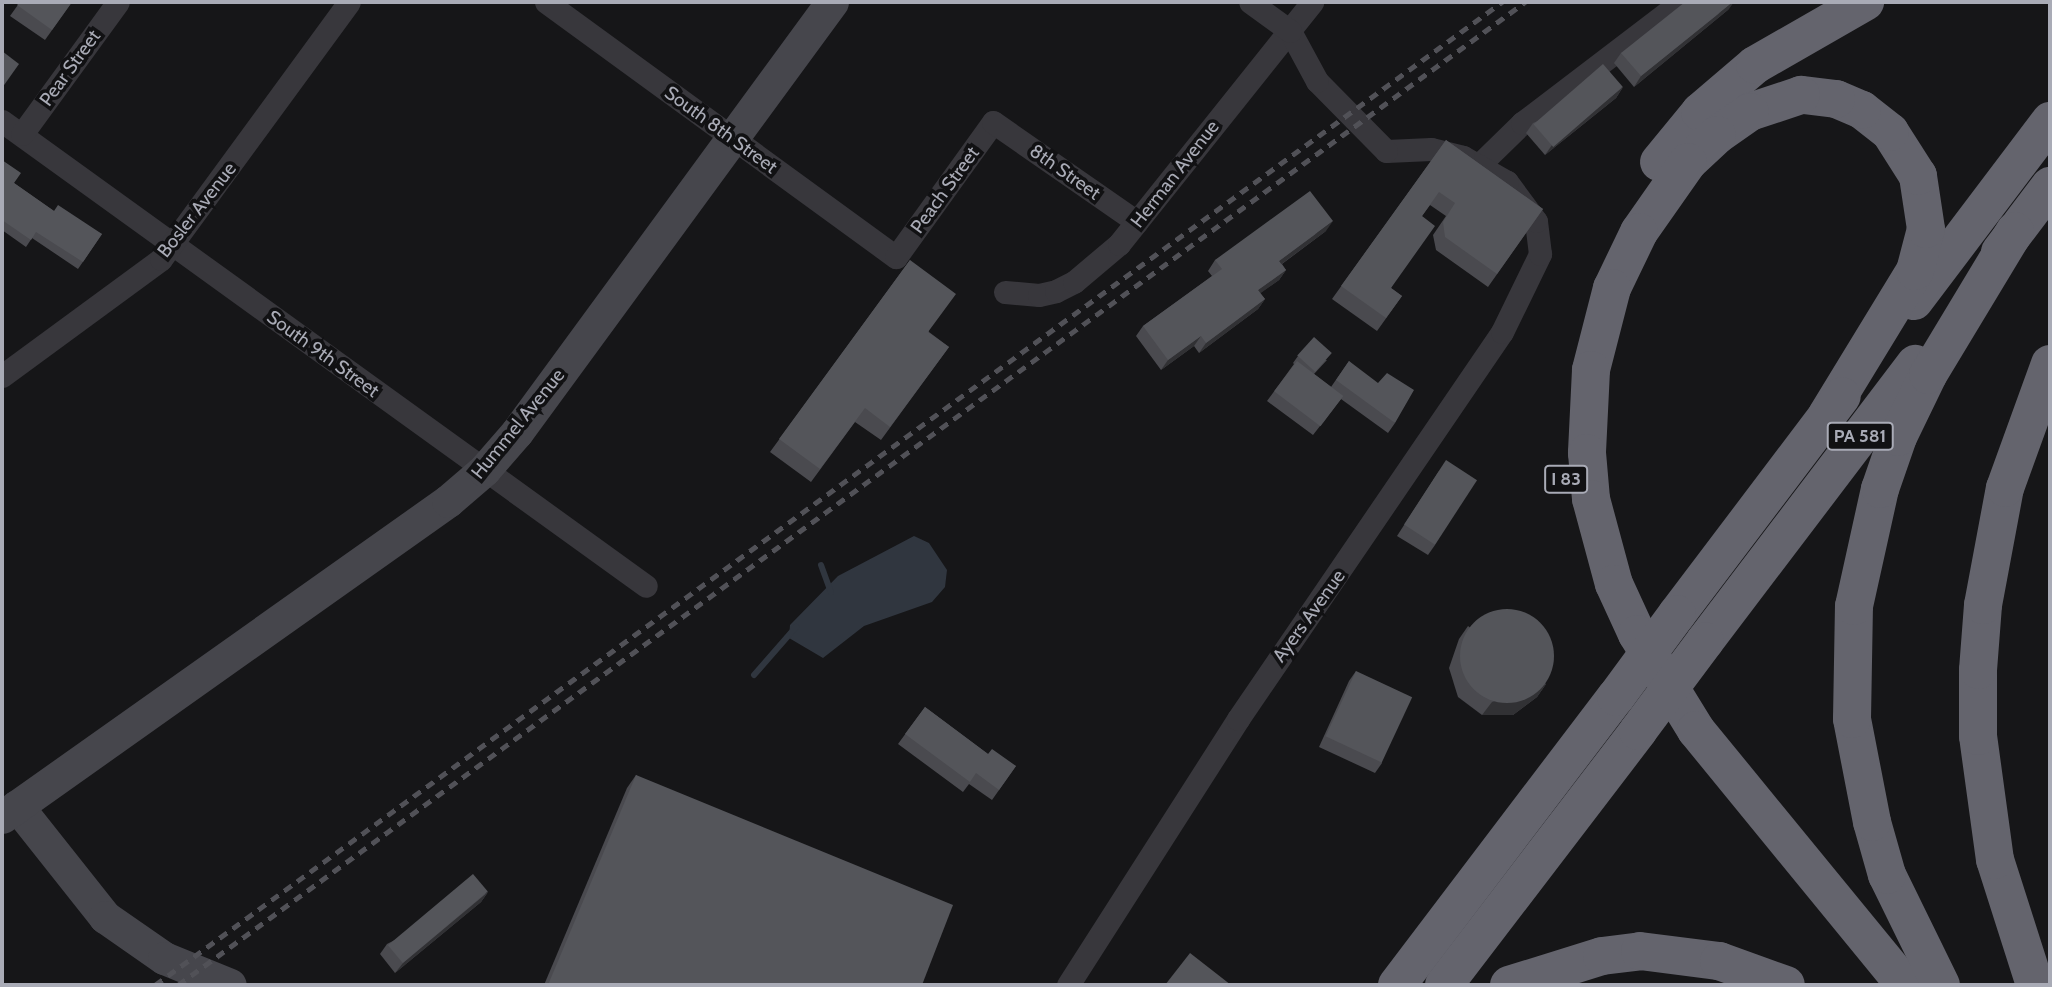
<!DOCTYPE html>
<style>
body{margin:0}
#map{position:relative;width:2052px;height:987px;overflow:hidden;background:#161618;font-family:Cabin,sans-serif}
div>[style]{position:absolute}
.water>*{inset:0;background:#30363f}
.stream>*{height:6px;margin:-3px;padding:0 3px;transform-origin:3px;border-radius:3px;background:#30363f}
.street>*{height:23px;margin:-11.5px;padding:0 11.5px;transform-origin:11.5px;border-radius:11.5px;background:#38373c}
.secondary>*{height:33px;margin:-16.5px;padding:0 16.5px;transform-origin:16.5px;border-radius:16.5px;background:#46464c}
.highway>*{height:38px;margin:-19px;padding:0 19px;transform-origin:19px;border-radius:19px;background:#64646d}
.rail>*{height:5px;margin-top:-2.5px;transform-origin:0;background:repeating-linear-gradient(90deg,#515157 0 9px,transparent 0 16px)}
.highway-bridge>*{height:38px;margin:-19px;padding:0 19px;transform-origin:19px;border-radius:19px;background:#64646d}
.wall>*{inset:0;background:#4a4a4f}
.shaded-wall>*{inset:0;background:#313134}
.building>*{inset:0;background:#54555a;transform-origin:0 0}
.round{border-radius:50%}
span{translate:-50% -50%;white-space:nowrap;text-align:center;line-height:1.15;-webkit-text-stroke:7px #111113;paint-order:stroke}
.shield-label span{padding:2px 5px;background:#111113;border:2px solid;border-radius:5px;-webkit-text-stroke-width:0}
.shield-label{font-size:18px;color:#a9abb6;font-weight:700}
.street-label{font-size:19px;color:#a9abb6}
.frame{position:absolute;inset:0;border:4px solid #a9abb6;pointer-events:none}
</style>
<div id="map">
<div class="water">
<i style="clip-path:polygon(914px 536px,929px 543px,947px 570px,945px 587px,932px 602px,864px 626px,823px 658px,789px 638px,790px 625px,838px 576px)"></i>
</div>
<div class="stream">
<i style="left:821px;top:565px;width:29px;rotate:70deg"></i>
<i style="left:754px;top:675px;width:64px;rotate:-48.8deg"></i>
</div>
<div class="street">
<i style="left:546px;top:2px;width:433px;rotate:36.1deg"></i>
<i style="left:896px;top:257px;width:166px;rotate:-54.3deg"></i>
<i style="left:993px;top:122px;width:175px;rotate:34.8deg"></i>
<i style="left:2px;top:121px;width:794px;rotate:35.83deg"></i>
<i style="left:22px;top:134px;width:163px;rotate:-54deg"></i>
<i style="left:1480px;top:164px;width:59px;rotate:-44.3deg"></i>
<i style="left:1522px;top:123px;width:200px;rotate:-37.3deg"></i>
<i style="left:1005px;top:292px;width:34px;rotate:5deg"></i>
<i style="left:1039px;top:295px;width:17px;rotate:-13deg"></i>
<i style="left:1056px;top:291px;width:20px;rotate:-27deg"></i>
<i style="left:1074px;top:282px;width:59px;rotate:-40.2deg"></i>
<i style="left:1119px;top:244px;width:310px;rotate:-51.4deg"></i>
<i style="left:2px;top:376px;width:197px;rotate:-36.3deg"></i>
<i style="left:161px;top:259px;width:318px;rotate:-53.8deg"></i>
<i style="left:1068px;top:985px;width:316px;rotate:-57.4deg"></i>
<i style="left:1238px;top:719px;width:468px;rotate:-55.7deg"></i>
<i style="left:1502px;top:332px;width:87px;rotate:-64deg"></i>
<i style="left:1540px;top:254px;width:33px;rotate:-97deg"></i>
<i style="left:1536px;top:221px;width:49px;rotate:-126.6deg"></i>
<i style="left:1507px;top:182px;width:51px;rotate:-150.4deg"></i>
<i style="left:1463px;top:157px;width:33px;rotate:-166deg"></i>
<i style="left:1431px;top:149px;width:45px;rotate:177.5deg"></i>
<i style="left:1386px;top:151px;width:98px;rotate:-134.6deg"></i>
<i style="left:1317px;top:81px;width:57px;rotate:-118.4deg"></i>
<i style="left:1290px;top:31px;width:49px;rotate:-144.1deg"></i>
</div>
<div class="secondary">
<i style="left:17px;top:806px;width:142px;rotate:51.6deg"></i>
<i style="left:105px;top:917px;width:72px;rotate:34.8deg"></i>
<i style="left:164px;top:958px;width:71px;rotate:22.2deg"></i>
<i style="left:2px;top:817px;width:547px;rotate:-35.32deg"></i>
<i style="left:448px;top:501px;width:48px;rotate:-40.7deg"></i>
<i style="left:484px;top:470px;width:50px;rotate:-49deg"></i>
<i style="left:517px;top:432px;width:533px;rotate:-53.78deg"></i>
</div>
<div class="highway">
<i style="left:1659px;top:162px;width:65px;rotate:-50.6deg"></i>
<i style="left:1700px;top:112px;width:72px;rotate:-40.5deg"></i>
<i style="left:1755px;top:65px;width:127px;rotate:-29.8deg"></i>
<i style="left:2000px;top:252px;width:83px;rotate:-52.9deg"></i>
<i style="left:1914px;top:301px;width:226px;rotate:-52.9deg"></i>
<i style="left:1827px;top:415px;width:169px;rotate:-58.6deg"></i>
<i style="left:1915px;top:271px;width:43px;rotate:-75.3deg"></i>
<i style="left:1926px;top:229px;width:54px;rotate:-98.6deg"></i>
<i style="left:1918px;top:176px;width:52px;rotate:-122.5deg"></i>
<i style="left:1890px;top:132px;width:36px;rotate:-142deg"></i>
<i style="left:1862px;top:110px;width:28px;rotate:-157deg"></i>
<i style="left:1836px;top:99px;width:35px;rotate:-173deg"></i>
<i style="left:1801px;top:95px;width:54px;rotate:161.6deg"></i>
<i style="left:1750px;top:112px;width:40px;rotate:145.1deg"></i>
<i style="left:1717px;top:135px;width:40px;rotate:137deg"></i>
<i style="left:1688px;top:162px;width:85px;rotate:125deg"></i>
<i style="left:1639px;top:232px;width:62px;rotate:115.7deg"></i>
<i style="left:1612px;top:288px;width:85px;rotate:104.4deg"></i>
<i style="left:1591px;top:370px;width:83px;rotate:92.8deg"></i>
<i style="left:1587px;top:453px;width:46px;rotate:85deg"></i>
<i style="left:1591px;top:499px;width:88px;rotate:74.9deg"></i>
<i style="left:1614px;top:584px;width:55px;rotate:65.3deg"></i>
<i style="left:1637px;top:634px;width:113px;rotate:58.4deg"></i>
<i style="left:1696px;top:730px;width:330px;rotate:50.7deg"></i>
<i style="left:1677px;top:614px;width:273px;rotate:-52.9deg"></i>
<i style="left:1705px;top:641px;width:348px;rotate:-52.8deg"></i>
<i style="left:1397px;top:985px;width:362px;rotate:-52.8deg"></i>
<i style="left:1444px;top:985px;width:320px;rotate:-52.6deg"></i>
<i style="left:1509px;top:985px;width:97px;rotate:-17.3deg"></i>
<i style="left:1602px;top:956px;width:38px;rotate:-7deg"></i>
<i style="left:1640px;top:951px;width:80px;rotate:7.2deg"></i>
<i style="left:1719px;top:961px;width:71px;rotate:19.7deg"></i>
<i style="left:1941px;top:985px;width:123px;rotate:-116.1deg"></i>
<i style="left:1887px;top:875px;width:55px;rotate:-105.8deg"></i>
<i style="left:1872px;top:822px;width:105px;rotate:-101deg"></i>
<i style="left:1852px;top:719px;width:113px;rotate:-89deg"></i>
<i style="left:1854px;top:606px;width:120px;rotate:-77.5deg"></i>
<i style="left:1880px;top:489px;width:55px;rotate:-70.9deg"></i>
<i style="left:1898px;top:437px;width:69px;rotate:-64.2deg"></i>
<i style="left:1928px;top:375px;width:168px;rotate:-58.9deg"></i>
<i style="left:2035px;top:985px;width:131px;rotate:-107.7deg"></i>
<i style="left:1995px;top:860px;width:125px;rotate:-97.8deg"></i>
<i style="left:1978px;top:736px;width:66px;rotate:-90deg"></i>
<i style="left:1978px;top:670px;width:65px;rotate:-85.6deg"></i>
<i style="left:1983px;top:605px;width:119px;rotate:-79.4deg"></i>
<i style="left:2005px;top:488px;width:132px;rotate:-70.1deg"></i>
</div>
<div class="rail">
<i style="left:155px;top:985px;width:1668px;rotate:-36.12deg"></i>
<i style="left:178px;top:985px;width:1668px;rotate:-36.12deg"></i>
</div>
<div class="highway-bridge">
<i style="left:1616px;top:697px;width:103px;rotate:-53.7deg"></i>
<i style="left:1638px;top:731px;width:112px;rotate:-53.3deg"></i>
</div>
<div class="wall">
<i style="clip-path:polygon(20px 2px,72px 2px,45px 40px,10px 16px)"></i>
<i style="clip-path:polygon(1729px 9px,1634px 87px,1614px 63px,1621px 53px)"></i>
<i style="clip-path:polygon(1623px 87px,1616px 98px,1545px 155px,1526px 133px,1533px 123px)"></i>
<i style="clip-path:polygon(1446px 140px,1543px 209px,1488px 287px,1436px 250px,1433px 235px,1446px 216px,1430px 205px,1422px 216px,1391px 288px,1402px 296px,1377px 331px,1332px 299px)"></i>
<i style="clip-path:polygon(2px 160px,14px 183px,54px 211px,102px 234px,78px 269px,32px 238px,26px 247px,2px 230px)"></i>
<i style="clip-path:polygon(1326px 231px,1282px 264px,1286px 270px,1279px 280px,1260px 293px,1265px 299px,1258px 309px,1199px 353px,1194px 346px,1161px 370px,1136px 336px,1143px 326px,1212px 276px,1208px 271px,1215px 260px)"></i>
<i style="clip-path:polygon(910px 260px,929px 332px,949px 347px,881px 440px,855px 422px,811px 482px,770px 452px)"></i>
<i style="clip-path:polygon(1298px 356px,1327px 360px,1314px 374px,1331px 387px,1349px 361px,1395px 423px,1388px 433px,1341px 399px,1313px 435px,1267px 401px,1294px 364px,1293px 363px)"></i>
<i style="clip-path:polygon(1439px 471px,1435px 545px,1428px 555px,1397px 536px)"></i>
<i style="clip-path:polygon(1468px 626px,1546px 684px,1537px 697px,1513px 715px,1482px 715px,1458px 697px,1449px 668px,1459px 639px)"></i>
<i style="clip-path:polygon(1356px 671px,1382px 763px,1375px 773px,1319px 747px,1349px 681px)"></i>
<i style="clip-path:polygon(925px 707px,988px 754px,1016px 766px,992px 800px,969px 784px,963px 792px,898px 744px)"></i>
<i style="clip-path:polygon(636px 775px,922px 985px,544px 985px,627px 788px)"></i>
<i style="clip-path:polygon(488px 892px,481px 902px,395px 973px,380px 954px,387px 944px)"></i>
</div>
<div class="shaded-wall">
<i style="clip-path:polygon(1733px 2px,1734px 2px,1729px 9px,1634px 87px,1641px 76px)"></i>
<i style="clip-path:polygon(1623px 87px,1616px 98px,1545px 155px,1552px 145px)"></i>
<i style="clip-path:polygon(1333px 221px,1326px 231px,1272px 271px,1279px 261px)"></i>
<i style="clip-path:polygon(1286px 270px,1279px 280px,1251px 300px,1258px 290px)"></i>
<i style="clip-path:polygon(1265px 299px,1258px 309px,1199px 353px,1206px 343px)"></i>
<i style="clip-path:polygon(1201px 336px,1194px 346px,1161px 370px,1168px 360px)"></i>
<i style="clip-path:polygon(1546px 684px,1537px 697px,1513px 715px,1482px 715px,1492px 702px)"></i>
<i style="clip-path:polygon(488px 892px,481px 902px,395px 973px,403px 963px)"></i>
</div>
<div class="building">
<i style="clip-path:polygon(20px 2px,72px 2px,52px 30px,17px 5px)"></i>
<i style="clip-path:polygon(1685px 2px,1733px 2px,1641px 76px,1621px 53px)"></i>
<i style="clip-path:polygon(2px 51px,19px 64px,2px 88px)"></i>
<i style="left:1603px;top:64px;width:30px;height:92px;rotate:49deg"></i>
<i style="clip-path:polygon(1446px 140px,1543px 209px,1497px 274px,1445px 237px,1443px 222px,1455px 203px,1439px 192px,1422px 216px,1435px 226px,1391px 288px,1402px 296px,1386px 318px,1341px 286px)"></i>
<i style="clip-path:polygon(2px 160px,21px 173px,14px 183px,54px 211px,58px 205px,102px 234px,83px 262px,36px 232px,31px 240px,2px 220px)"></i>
<i style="clip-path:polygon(1310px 191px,1333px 221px,1279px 261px,1286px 270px,1258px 290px,1265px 299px,1206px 343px,1201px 336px,1168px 360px,1143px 326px,1222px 269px,1215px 260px)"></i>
<i style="clip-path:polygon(910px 260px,956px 294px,928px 332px,949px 347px,890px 427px,865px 408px,820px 469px,779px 439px)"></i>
<i style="left:1314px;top:337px;width:24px;height:25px;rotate:42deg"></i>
<i style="left:1297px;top:361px;width:58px;height:38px;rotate:37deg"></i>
<i style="clip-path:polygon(1349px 361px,1378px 383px,1387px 373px,1414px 390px,1395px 423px,1336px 380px)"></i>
<i style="left:1446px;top:460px;width:37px;height:77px;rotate:33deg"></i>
<i class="round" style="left:1460px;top:609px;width:94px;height:94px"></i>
<i style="left:1356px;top:671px;width:62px;height:72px;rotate:25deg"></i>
<i style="clip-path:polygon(925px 707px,988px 754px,992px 749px,1016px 766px,999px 790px,976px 773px,970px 782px,905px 734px)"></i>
<i style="clip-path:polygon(636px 775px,953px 905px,922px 985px,548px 985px)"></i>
<i style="left:473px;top:874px;width:23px;height:111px;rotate:50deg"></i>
<i style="clip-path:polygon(1190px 953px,1231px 985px,1165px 985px)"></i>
</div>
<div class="shield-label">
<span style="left:1860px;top:436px">PA 581</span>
<span style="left:1566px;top:479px">I 83</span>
</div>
<div class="street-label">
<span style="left:70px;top:68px;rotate:-54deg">Pear Street</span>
<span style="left:721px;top:130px;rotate:36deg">South 8th Street</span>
<span style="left:1065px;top:172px;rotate:35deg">8th Street</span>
<span style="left:1175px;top:174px;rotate:-52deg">Herman Avenue</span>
<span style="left:945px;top:190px;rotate:-54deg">Peach Street</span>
<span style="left:197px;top:210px;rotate:-52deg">Bosler Avenue</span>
<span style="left:323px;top:354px;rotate:36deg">South 9th Street</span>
<span style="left:518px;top:424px;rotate:-51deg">Hummel Avenue</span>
<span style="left:1309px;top:616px;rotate:-54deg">Ayers Avenue</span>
</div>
<div class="frame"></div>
</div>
